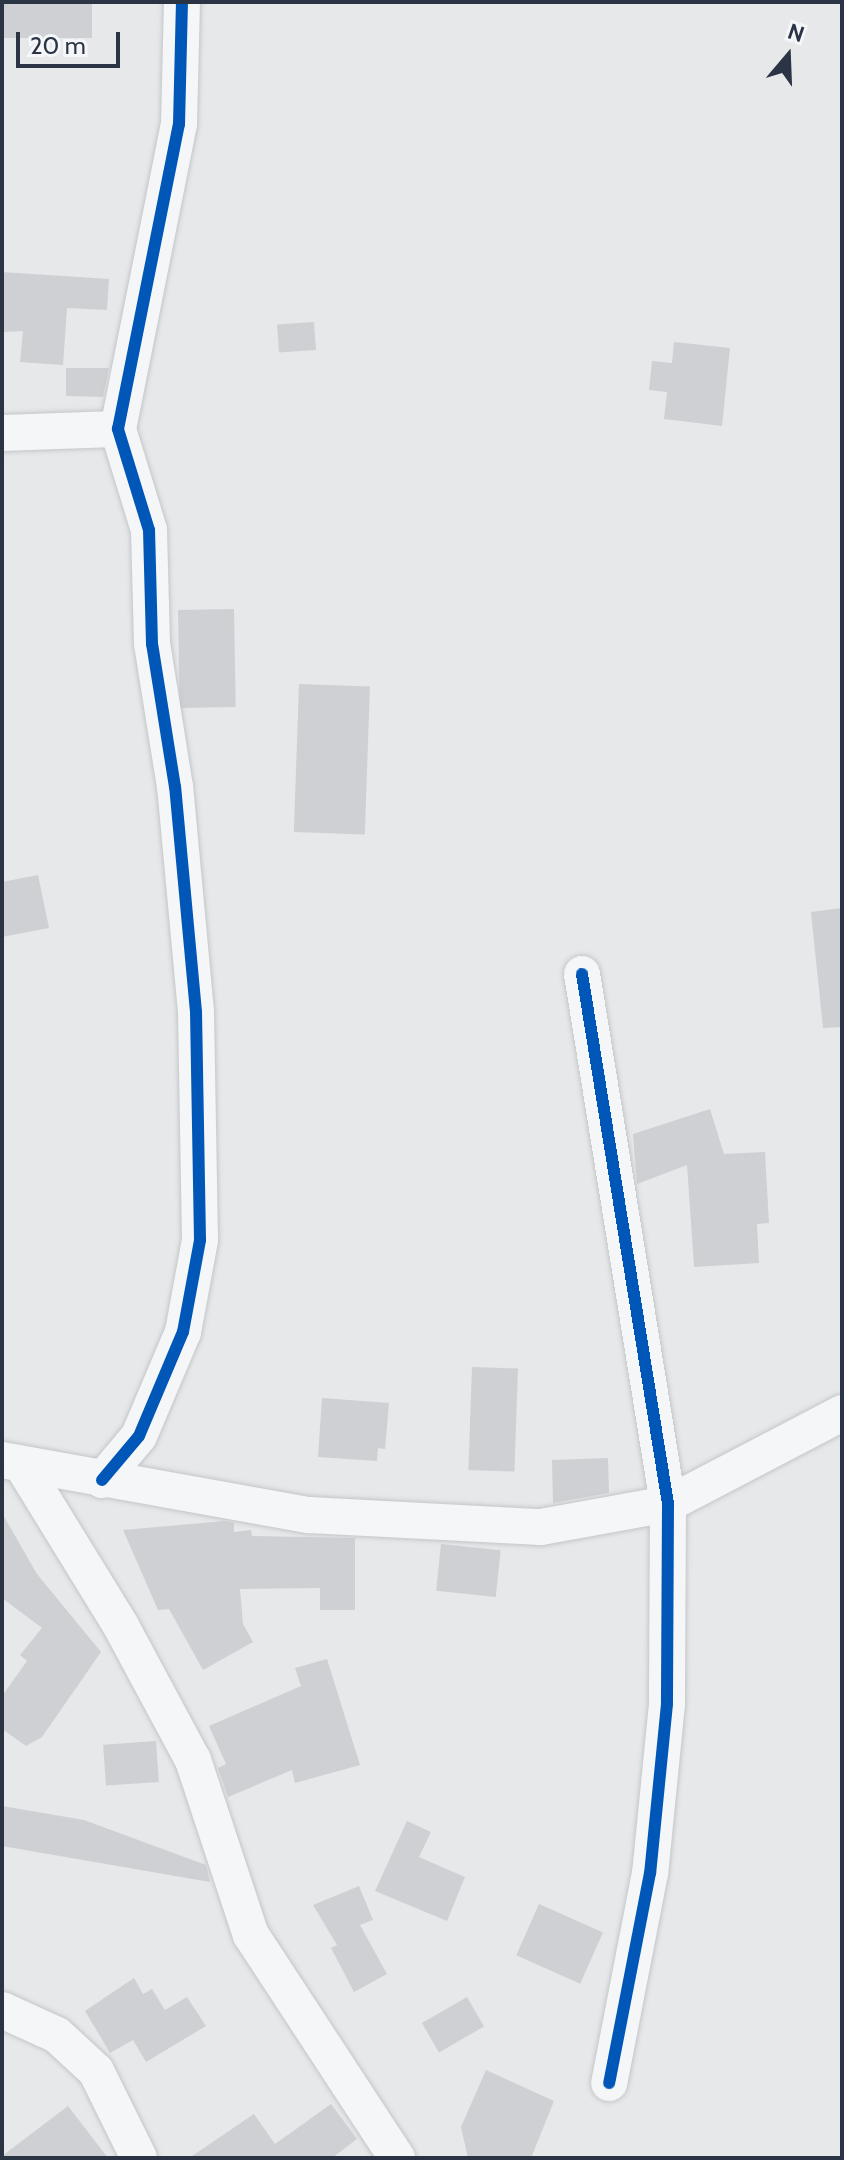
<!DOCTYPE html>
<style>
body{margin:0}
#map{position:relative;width:844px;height:2160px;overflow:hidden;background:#e6e8ea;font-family:Cabin,sans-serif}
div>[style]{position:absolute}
.building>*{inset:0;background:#ced0d3;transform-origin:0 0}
.roads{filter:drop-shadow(0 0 2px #c4c6c8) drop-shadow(0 0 2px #c4c6c8)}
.street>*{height:36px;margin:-18px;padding:0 18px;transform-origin:18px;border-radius:18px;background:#f5f6f7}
.cycleway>*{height:12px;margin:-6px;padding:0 6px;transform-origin:6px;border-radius:6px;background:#0057b8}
span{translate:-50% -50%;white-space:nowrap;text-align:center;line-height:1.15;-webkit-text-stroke:6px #f4f6f9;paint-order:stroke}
.frame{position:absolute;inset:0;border:4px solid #2b3445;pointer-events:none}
.north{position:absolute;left:748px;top:16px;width:80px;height:80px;-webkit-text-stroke:6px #f4f6f9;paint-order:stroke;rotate:19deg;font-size:22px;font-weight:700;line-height:32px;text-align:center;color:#2b3445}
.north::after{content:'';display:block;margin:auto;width:28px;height:36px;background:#2b3445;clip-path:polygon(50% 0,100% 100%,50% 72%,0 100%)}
.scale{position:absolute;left:16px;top:32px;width:104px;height:36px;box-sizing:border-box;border:4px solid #2b3445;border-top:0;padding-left:10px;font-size:24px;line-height:28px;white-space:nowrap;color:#2b3445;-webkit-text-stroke:6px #f4f6f9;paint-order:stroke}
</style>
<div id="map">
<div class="building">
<i style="left:2px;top:2px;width:90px;height:36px"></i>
<i style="clip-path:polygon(2px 272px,109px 279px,107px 310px,67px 308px,63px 365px,20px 362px,23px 331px,2px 332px)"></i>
<i style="left:314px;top:322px;width:28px;height:37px;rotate:86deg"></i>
<i style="clip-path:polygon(674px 342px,730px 348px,722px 426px,664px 419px,667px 392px,649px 390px,652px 361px,672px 363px)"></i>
<i style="clip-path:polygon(66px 368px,109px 368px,103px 397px,66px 396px)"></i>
<i style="left:234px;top:609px;width:98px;height:56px;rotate:89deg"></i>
<i style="left:299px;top:684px;width:71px;height:148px;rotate:2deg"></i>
<i style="clip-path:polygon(38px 875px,49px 928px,2px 937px,2px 882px)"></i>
<i style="clip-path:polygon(842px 908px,842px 1027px,823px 1028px,811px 912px)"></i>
<i style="clip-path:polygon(710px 1109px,724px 1154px,765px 1152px,769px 1223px,757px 1224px,759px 1263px,694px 1267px,687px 1165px,637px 1184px,633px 1134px)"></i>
<i style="left:472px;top:1367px;width:46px;height:103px;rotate:2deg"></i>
<i style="clip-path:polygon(322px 1398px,389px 1403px,385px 1449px,378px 1448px,377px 1461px,318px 1457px)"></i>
<i style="clip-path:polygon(608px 1458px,609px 1493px,553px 1503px,552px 1460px)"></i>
<i style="clip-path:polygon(2px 1513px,37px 1574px,101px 1652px,42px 1737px,26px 1746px,2px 1729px,2px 1696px,27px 1661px,20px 1655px,42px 1628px,2px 1598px)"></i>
<i style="clip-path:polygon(225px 1521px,234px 1523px,234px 1532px,251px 1530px,252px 1536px,355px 1538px,355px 1610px,320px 1610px,320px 1588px,240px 1589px,243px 1624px,253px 1642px,203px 1670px,169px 1609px,158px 1610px,123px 1530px)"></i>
<i style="left:441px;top:1544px;width:60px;height:47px;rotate:6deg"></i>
<i style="clip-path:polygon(327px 1659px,360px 1765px,295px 1783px,292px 1770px,228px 1797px,218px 1768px,226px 1764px,209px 1726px,301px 1686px,295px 1668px)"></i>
<i style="left:156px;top:1741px;width:41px;height:53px;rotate:86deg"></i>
<i style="clip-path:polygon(2px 1806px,84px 1820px,206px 1865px,210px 1882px,2px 1846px)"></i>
<i style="clip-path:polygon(407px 1821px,431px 1832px,419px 1857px,465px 1877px,447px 1921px,375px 1891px)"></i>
<i style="clip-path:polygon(359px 1886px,373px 1920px,360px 1925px,387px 1974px,354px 1992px,331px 1948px,337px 1945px,313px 1905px)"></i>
<i style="left:539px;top:1904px;width:70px;height:56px;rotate:24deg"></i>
<i style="clip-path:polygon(134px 1978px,143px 1994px,152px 1989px,165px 2010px,187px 1997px,206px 2026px,146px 2062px,133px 2040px,110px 2053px,85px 2011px)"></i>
<i style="left:467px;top:1997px;width:34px;height:52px;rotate:60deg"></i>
<i style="clip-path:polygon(486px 2070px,554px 2101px,531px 2158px,468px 2158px,461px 2127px)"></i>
<i style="clip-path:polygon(331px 2104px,357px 2139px,332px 2158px,189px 2158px,254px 2114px,275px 2144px)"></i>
<i style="clip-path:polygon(68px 2106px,108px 2158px,2px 2158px,2px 2156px)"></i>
</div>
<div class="roads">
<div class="street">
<i style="left:2px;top:433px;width:116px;rotate:-2deg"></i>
<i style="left:582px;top:974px;width:537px;rotate:80.78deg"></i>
<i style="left:668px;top:1504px;width:200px;rotate:90.3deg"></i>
<i style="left:667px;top:1704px;width:170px;rotate:95.7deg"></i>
<i style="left:650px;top:1873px;width:214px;rotate:101deg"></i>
<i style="left:2px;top:1460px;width:312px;rotate:10.2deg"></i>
<i style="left:309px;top:1515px;width:232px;rotate:3deg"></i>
<i style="left:541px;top:1527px;width:129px;rotate:-10.3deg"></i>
<i style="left:668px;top:1504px;width:196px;rotate:-27.6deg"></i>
<i style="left:22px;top:1465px;width:189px;rotate:58.4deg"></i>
<i style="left:121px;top:1626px;width:152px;rotate:61.8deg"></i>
<i style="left:193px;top:1760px;width:184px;rotate:71.7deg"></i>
<i style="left:251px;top:1935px;width:267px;rotate:56.8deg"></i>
<i style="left:102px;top:1480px;width:57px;rotate:-49.9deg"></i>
<i style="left:139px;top:1436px;width:113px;rotate:-67.1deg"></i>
<i style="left:183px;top:1332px;width:94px;rotate:-79.5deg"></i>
<i style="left:200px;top:1240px;width:228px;rotate:-91deg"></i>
<i style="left:196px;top:1012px;width:226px;rotate:-95.3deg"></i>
<i style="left:175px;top:787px;width:145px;rotate:-99.1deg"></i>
<i style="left:152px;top:644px;width:114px;rotate:-91.5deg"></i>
<i style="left:149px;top:530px;width:106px;rotate:-107.1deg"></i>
<i style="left:118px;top:429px;width:311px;rotate:-78.7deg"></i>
<i style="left:179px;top:124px;width:122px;rotate:-88.6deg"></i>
<i style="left:2px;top:2010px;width:60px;rotate:24.4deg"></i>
<i style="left:57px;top:2035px;width:53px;rotate:42.7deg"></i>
<i style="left:96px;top:2071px;width:97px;rotate:63.7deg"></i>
</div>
</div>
<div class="cycleway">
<i style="left:582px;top:974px;width:537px;rotate:80.78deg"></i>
<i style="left:668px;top:1504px;width:200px;rotate:90.3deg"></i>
<i style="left:667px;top:1704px;width:170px;rotate:95.7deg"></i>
<i style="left:650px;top:1873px;width:214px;rotate:101deg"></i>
<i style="left:102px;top:1480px;width:57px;rotate:-49.9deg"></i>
<i style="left:139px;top:1436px;width:113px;rotate:-67.1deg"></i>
<i style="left:183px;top:1332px;width:94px;rotate:-79.5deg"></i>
<i style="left:200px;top:1240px;width:228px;rotate:-91deg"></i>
<i style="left:196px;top:1012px;width:226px;rotate:-95.3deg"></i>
<i style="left:175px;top:787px;width:145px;rotate:-99.1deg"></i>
<i style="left:152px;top:644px;width:114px;rotate:-91.5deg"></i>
<i style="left:149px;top:530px;width:106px;rotate:-107.1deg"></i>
<i style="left:118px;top:429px;width:311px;rotate:-78.7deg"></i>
<i style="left:179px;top:124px;width:122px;rotate:-88.6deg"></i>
</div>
<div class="frame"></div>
<div class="north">N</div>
<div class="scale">20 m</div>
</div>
